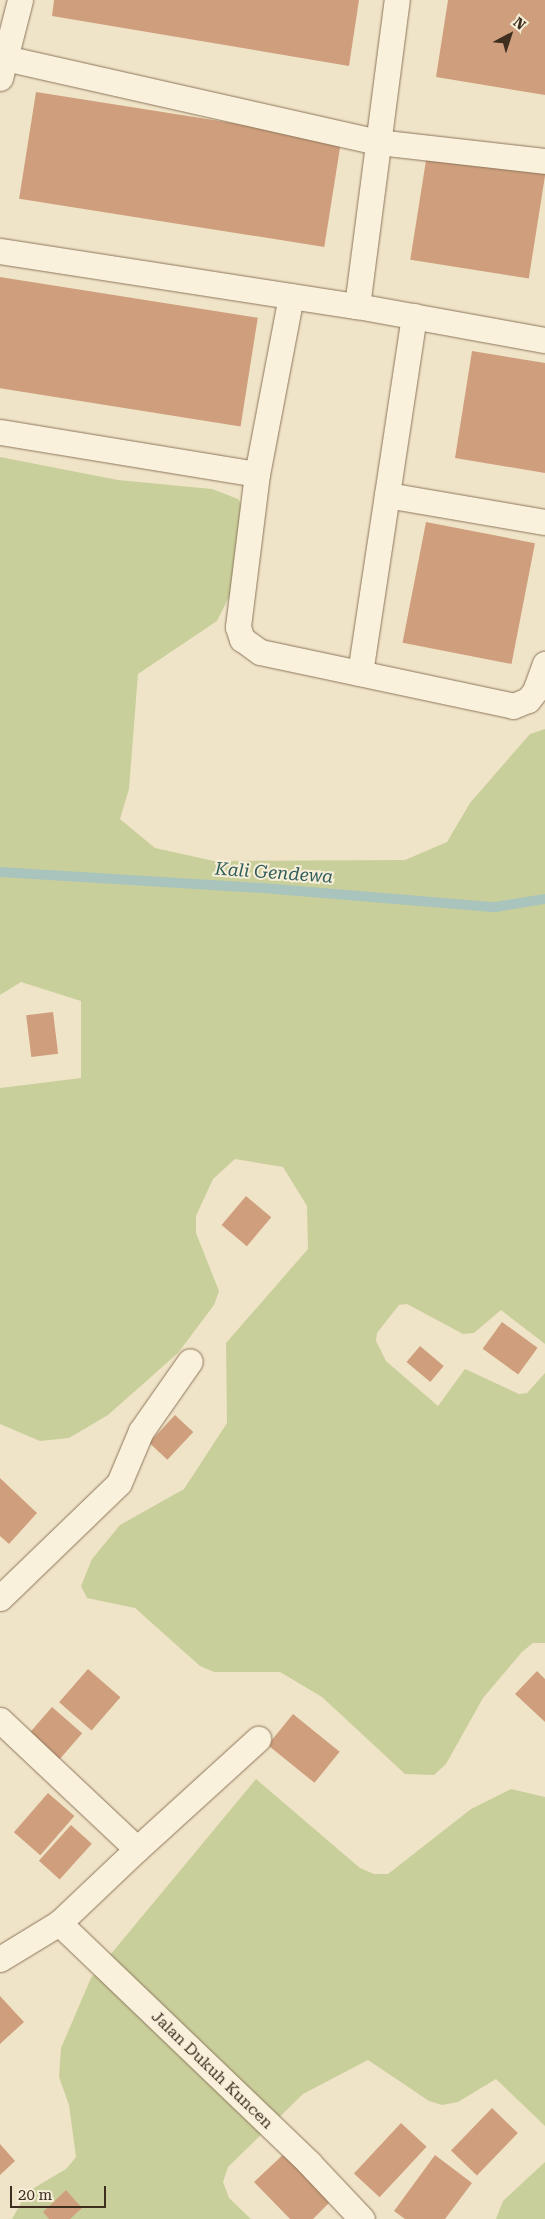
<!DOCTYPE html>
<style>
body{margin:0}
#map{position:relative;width:545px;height:2219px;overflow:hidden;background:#f0e4c8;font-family:"Roboto Serif",serif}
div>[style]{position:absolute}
.green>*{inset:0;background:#c9cf9b}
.stream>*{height:10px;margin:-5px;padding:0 5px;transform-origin:5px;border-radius:5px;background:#a9c4bc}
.building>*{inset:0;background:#cf9f7d;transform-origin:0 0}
.roads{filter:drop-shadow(0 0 1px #8d765c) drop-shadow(0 0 1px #8d765c)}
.minor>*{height:25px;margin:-12.5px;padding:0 12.5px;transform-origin:12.5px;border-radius:12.5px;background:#faf1dc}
span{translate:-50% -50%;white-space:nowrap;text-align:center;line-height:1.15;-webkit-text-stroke:4px #f7eed8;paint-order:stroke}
.street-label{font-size:16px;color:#3d2e20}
.water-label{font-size:18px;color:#2f5d5a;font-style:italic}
.north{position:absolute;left:485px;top:10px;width:50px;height:50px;-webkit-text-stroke:4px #f7eed8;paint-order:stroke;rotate:40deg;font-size:14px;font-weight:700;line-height:20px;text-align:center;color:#3d2e20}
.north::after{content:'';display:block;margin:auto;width:18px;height:22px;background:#3d2e20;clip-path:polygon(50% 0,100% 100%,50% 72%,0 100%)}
.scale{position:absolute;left:10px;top:2186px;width:96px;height:22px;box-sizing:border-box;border:2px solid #3d2e20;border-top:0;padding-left:6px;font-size:15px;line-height:18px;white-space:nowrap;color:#3d2e20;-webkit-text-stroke:4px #f7eed8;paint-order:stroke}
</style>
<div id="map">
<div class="green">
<i style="clip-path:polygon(0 457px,118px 480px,212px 489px,238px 499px,245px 511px,242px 541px,229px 597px,217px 621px,138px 674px,129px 789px,120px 819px,155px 848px,214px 861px,405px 860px,447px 842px,470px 803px,530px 734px,545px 729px,545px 1344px,501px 1310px,474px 1333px,463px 1334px,407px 1304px,399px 1305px,377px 1333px,376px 1341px,386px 1361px,438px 1406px,465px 1369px,519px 1394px,527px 1393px,545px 1373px,545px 1643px,533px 1643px,522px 1652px,483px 1698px,446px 1764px,434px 1775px,405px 1774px,322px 1697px,280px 1672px,214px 1672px,200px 1666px,135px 1608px,87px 1598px,81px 1586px,92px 1559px,120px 1525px,184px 1489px,227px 1423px,226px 1343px,308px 1249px,307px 1206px,283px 1167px,235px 1159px,213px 1179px,196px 1216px,196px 1233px,219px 1291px,214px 1305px,178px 1353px,108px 1415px,69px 1438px,40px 1441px,0 1424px,0 1088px,81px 1078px,81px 1001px,21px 982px,0 995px)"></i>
<i style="clip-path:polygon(256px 1779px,360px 1868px,374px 1874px,388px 1874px,471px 1809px,511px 1789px,545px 1797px,545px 2126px,496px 2079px,458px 2102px,442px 2105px,429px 2101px,368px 2060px,303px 2094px,228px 2167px,223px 2182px,229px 2198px,251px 2219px,12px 2219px,27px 2192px,66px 2169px,76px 2157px,69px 2105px,59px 2077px,61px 2048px,91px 1978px)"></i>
<i style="clip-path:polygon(545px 2162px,545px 2219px,496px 2219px,503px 2201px)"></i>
</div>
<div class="stream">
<i style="left:0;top:872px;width:262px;rotate:3.5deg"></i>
<i style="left:262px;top:888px;width:234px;rotate:4.7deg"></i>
<i style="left:495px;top:907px;width:51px;rotate:-9.1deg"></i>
</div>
<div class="building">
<i style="clip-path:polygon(54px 0,359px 0,349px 66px,52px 16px)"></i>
<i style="clip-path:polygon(448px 0,545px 0,545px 95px,436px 77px)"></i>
<i style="left:36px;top:92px;width:309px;height:108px;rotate:9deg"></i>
<i style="left:427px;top:154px;width:120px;height:107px;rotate:9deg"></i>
<i style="left:0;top:277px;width:261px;height:110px;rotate:9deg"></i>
<i style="clip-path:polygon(472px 351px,545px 363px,545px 473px,455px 458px)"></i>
<i style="left:426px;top:522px;width:111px;height:123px;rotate:11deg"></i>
<i style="left:53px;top:1012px;width:42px;height:27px;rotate:83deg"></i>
<i style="left:246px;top:1196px;width:33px;height:38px;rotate:40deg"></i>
<i style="left:502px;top:1322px;width:44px;height:33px;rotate:36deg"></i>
<i style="left:420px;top:1346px;width:31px;height:21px;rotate:40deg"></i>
<i style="left:175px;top:1415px;width:25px;height:38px;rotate:43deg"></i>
<i style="clip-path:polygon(0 1478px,37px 1513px,9px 1544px,0 1536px)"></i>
<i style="left:88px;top:1669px;width:43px;height:44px;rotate:41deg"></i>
<i style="clip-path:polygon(537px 1671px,545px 1679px,545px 1722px,515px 1694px)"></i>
<i style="left:52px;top:1707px;width:40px;height:36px;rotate:41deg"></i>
<i style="left:293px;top:1714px;width:60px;height:40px;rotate:39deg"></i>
<i style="left:48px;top:1793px;width:35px;height:52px;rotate:41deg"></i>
<i style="left:71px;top:1825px;width:28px;height:48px;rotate:42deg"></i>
<i style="clip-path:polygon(0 1996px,24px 2022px,0 2044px)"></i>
<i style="left:492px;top:2108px;width:36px;height:59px;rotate:44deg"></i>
<i style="left:401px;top:2123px;width:35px;height:69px;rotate:43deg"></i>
<i style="clip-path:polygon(0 2144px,15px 2161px,0 2175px)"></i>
<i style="clip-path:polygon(288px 2150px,334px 2198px,313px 2219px,290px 2219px,254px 2182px)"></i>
<i style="clip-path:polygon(435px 2155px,472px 2183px,445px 2219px,405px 2219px,394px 2211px)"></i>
<i style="clip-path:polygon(66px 2190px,82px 2208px,70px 2219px,49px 2219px,43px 2212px)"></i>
</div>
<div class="roads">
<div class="minor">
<i style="left:5px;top:58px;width:382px;rotate:12.7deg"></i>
<i style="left:378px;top:142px;width:168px;rotate:6.5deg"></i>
<i style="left:0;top:78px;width:81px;rotate:-75.6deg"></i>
<i style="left:0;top:251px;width:361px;rotate:8.8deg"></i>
<i style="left:357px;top:306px;width:191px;rotate:10.3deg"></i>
<i style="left:291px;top:296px;width:181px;rotate:100.8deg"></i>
<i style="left:257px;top:474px;width:154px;rotate:97.1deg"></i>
<i style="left:238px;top:627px;width:13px;rotate:72deg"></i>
<i style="left:242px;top:639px;width:22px;rotate:36deg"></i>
<i style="left:260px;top:652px;width:259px;rotate:12deg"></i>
<i style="left:513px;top:706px;width:16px;rotate:-22deg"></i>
<i style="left:528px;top:700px;width:11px;rotate:-52deg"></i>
<i style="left:535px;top:691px;width:29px;rotate:-70deg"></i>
<i style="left:357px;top:306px;width:309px;rotate:-82.6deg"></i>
<i style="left:0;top:432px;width:260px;rotate:9.3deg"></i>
<i style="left:387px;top:495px;width:160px;rotate:9.7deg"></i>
<i style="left:360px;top:673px;width:361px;rotate:-81.4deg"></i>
<i style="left:0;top:1598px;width:165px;rotate:-44deg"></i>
<i style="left:119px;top:1483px;width:56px;rotate:-67.1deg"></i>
<i style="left:141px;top:1431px;width:85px;rotate:-55deg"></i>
<i style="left:0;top:1720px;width:188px;rotate:43.3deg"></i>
<i style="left:137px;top:1849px;width:108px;rotate:136.5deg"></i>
<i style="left:59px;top:1923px;width:69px;rotate:148.6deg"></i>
<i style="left:137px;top:1849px;width:164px;rotate:-42.3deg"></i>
<i style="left:59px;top:1923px;width:347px;rotate:43.8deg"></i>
<i style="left:309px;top:2163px;width:77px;rotate:46.6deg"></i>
</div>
</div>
<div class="street-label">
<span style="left:212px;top:2070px;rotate:44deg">Jalan Dukuh Kuncen</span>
</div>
<div class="water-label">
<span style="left:274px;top:873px;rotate:4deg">Kali Gendewa</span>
</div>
<div class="north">N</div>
<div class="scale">20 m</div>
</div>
